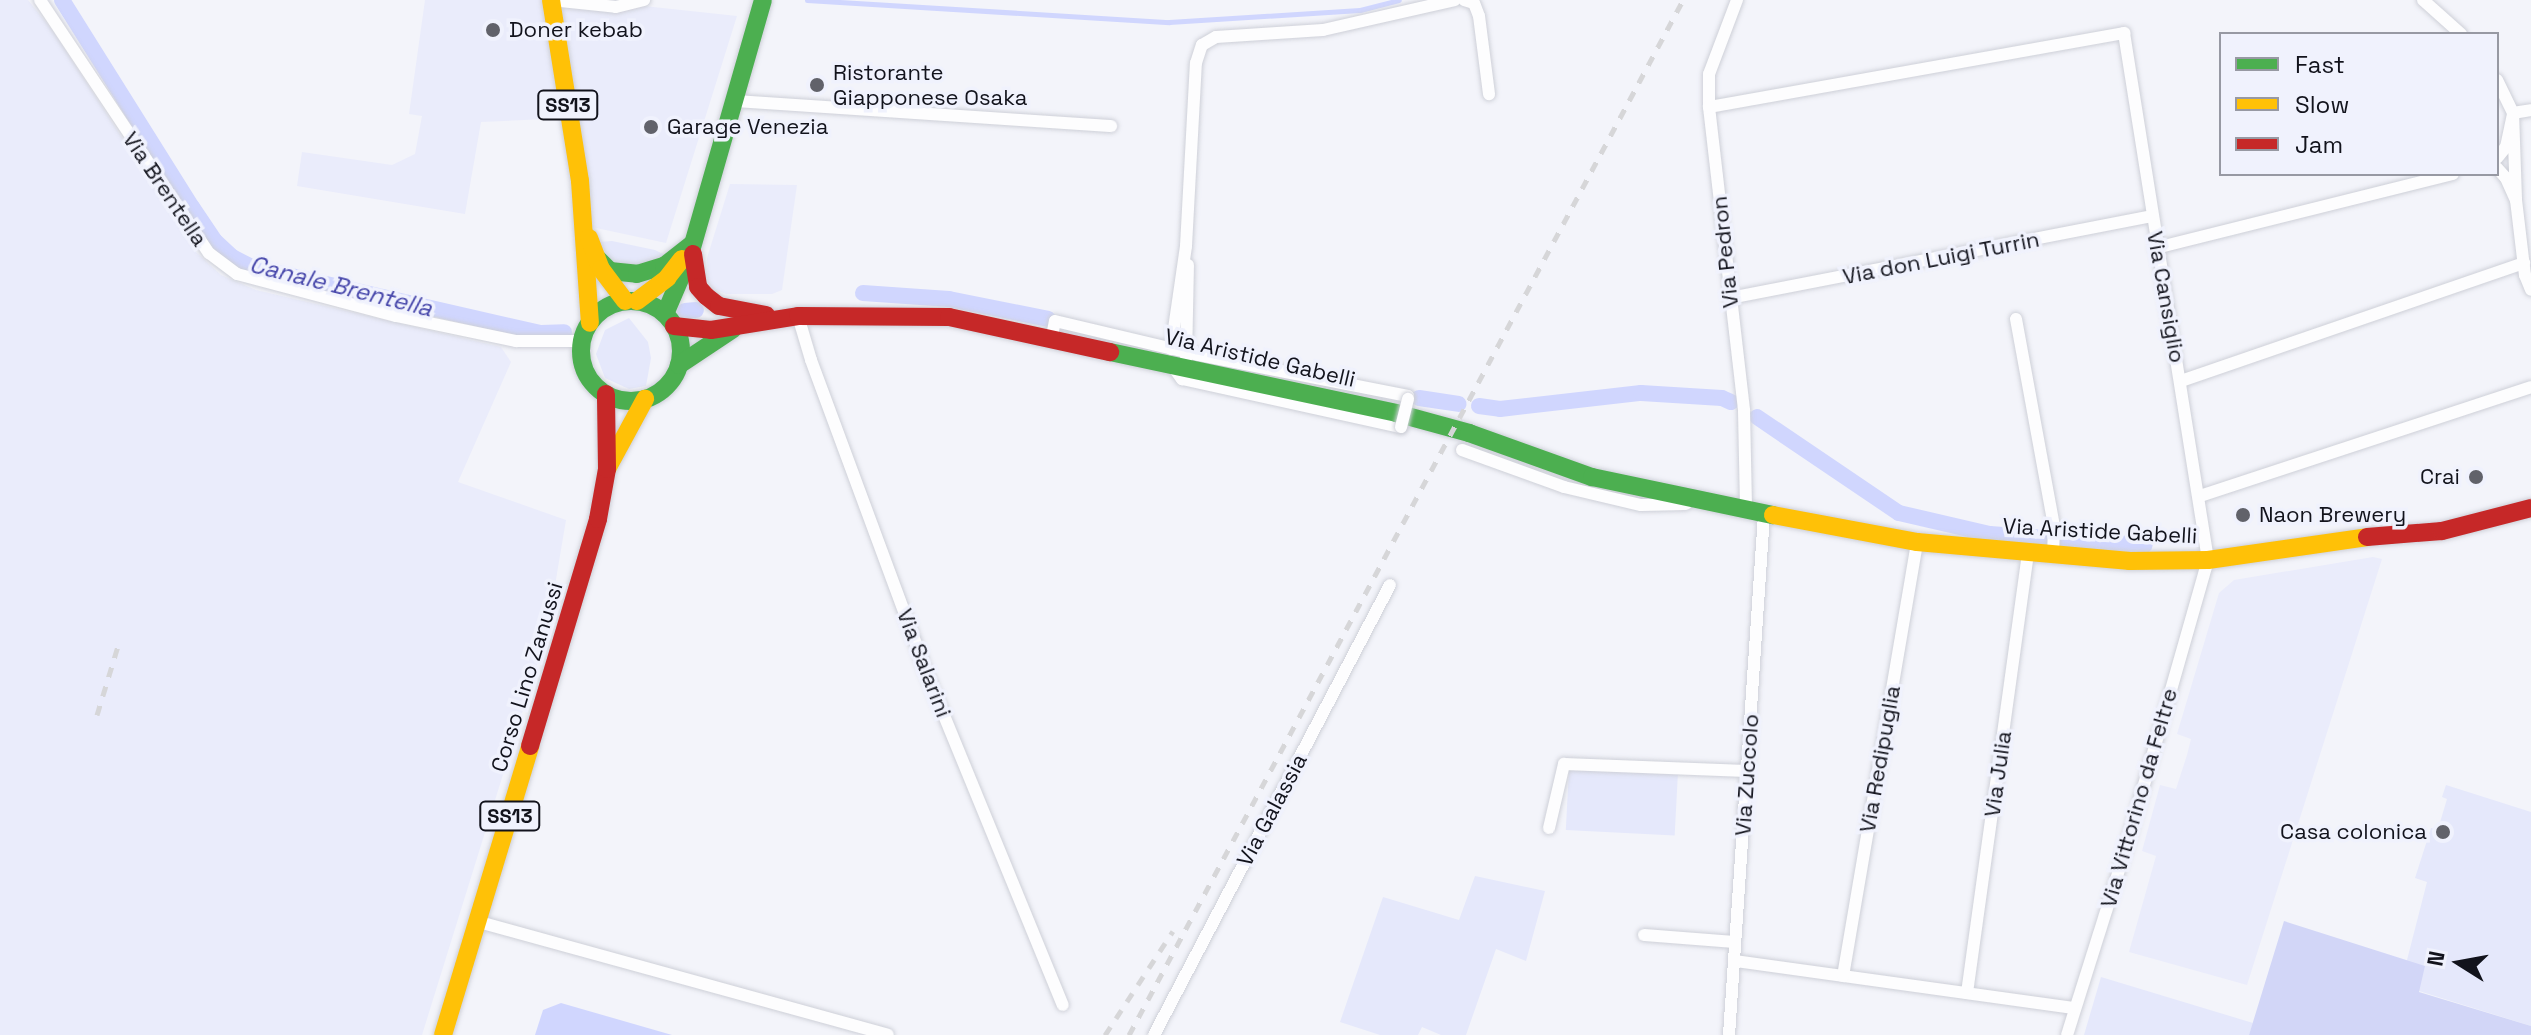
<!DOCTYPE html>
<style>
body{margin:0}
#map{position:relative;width:2531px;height:1035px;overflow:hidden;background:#f3f4fa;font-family:"Space Grotesk",sans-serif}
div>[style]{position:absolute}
.built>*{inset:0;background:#eaecfb}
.green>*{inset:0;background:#e5e8fb;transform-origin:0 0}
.forest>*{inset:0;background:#d2d6f7}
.water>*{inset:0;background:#d0d6fe}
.stream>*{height:5px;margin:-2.5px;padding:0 2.5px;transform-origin:2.5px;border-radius:2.5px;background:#d0d6fe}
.canal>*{height:16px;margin:-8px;padding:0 8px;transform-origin:8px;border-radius:8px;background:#d0d6fe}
.roads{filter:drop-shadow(0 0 2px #ced0d8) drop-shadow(0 0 2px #ced0d8)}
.street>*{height:12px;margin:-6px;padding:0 6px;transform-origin:6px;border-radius:6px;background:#fdfdfe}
.fast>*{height:18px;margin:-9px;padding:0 9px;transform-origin:9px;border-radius:9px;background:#4caf50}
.fast>.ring{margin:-9px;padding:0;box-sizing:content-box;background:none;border:18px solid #4caf50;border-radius:50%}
.slow>*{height:18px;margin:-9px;padding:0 9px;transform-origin:9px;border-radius:9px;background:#ffc107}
.jam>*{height:18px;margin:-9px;padding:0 9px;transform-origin:9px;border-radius:9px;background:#c62828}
.rail>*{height:5px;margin-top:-2.5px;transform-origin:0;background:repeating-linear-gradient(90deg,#d6d6d8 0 10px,transparent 0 20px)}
.bridges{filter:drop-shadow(0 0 2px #ced0d8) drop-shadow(0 0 2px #ced0d8)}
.street-bridge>*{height:12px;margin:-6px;padding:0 6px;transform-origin:6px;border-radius:6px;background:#fdfdfe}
.dots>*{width:22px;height:22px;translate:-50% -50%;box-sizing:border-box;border:4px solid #f0f2fd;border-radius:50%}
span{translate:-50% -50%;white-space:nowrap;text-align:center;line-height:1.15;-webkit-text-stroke:7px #f0f2fd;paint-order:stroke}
.shield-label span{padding:2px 6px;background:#f0f2fd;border:2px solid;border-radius:6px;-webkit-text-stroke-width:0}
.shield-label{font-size:20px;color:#12131c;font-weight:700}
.poi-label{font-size:22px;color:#12131c}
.left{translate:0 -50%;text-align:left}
.right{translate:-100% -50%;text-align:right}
.street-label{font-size:22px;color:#12131c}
.water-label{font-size:24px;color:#4646aa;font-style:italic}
.legend{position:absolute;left:2219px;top:32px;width:280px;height:144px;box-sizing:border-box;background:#f0f2fd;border:2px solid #9799a3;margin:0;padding:10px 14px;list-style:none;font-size:24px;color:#12131c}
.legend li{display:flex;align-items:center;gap:16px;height:40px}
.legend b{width:40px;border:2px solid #9799a3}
.north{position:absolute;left:2419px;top:923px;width:80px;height:80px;-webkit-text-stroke:6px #f0f2fd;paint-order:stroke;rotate:281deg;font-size:22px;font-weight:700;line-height:32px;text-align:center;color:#12131c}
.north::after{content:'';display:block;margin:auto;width:28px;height:36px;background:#12131c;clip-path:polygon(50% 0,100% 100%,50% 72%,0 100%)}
</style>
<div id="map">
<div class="built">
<i style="clip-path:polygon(0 0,28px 0,53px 31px,196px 252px,221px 275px,256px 290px,501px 347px,511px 362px,458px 482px,566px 520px,547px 633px,422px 1035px,0 1035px)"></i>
<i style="clip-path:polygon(425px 0,548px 0,566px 118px,481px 122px,465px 214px,297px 186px,302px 152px,392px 165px,415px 154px,422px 116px,409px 114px)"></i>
<i style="clip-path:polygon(556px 0,616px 0,616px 3px,737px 16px,666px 243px,587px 226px)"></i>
<i style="clip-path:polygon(730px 184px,797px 185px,782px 290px,772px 294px,726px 294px,712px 288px,708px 282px,707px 258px)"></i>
<i style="clip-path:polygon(2373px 557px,2382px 559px,2247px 985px,2129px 952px,2156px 856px,2142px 851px,2160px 785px,2176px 789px,2187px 755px,2191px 739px,2177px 734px,2219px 593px,2234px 580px)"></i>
</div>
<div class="green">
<i style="clip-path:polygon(612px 241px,655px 250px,665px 255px,655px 263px,624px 266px,612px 261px,598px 242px)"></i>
<i style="clip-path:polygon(629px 318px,648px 342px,651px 358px,646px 386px,629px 389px,605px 378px,596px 354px,605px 330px)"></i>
<i style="left:1569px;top:769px;width:109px;height:61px;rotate:3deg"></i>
<i style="clip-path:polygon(2446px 785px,2531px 812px,2531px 1026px,2419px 991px,2407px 960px,2427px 882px,2415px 878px,2431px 828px,2438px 829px,2447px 799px,2442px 797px)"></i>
<i style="clip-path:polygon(1475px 876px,1545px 891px,1526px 961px,1496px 949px,1466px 1035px,1441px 1035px,1422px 1027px,1418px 1035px,1380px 1035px,1340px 1022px,1383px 897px,1459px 920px)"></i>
<i style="clip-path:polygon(2101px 977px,2253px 1023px,2249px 1035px,2084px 1035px)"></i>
</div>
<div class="forest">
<i style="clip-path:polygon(2284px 921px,2425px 966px,2419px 992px,2531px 1026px,2531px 1035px,2249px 1035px)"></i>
</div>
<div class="water">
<i style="clip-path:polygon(561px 1003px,672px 1035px,535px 1035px,543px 1010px)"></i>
</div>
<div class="stream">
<i style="left:807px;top:0;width:363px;rotate:3.5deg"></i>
<i style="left:1169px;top:22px;width:191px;rotate:-3.6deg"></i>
<i style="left:1360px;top:10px;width:40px;rotate:-14.4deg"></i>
</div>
<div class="canal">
<i style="left:62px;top:0;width:244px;rotate:57.9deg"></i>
<i style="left:192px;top:207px;width:40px;rotate:56deg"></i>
<i style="left:214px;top:240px;width:25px;rotate:43deg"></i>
<i style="left:232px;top:257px;width:22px;rotate:27deg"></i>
<i style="left:252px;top:267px;width:296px;rotate:12.9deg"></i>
<i style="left:541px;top:333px;width:23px;rotate:-2deg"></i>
<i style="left:863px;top:293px;width:86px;rotate:4deg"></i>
<i style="left:949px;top:299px;width:101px;rotate:11.4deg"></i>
<i style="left:685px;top:311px;width:11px;rotate:-5deg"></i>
<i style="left:1419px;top:398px;width:40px;rotate:8.5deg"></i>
<i style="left:1479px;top:406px;width:21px;rotate:8deg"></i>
<i style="left:1500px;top:409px;width:142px;rotate:-6.5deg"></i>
<i style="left:1641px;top:393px;width:81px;rotate:3.5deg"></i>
<i style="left:1722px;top:398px;width:10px;rotate:24deg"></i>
<i style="left:1757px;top:417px;width:171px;rotate:34.1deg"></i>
<i style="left:1899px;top:513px;width:93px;rotate:13deg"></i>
<i style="left:1990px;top:534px;width:155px;rotate:4.1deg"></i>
</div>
<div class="roads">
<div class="street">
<i style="left:40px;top:0;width:304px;rotate:56.3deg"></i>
<i style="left:209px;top:253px;width:35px;rotate:37deg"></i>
<i style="left:237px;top:274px;width:164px;rotate:14.8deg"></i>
<i style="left:396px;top:316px;width:123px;rotate:11.8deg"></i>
<i style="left:516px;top:341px;width:66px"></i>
<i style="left:551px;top:0;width:65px;rotate:6.1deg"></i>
<i style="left:616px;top:7px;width:29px;rotate:-14deg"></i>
<i style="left:1464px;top:0;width:10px;rotate:17deg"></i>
<i style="left:1474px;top:3px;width:14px;rotate:69deg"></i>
<i style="left:1479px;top:16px;width:79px;rotate:82.7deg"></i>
<i style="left:1737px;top:0;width:79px;rotate:110.7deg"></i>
<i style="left:1709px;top:74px;width:33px;rotate:90deg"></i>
<i style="left:1709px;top:107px;width:306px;rotate:83.4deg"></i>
<i style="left:1744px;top:411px;width:98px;rotate:88.8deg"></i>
<i style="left:2423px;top:0;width:51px;rotate:41.8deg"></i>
<i style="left:2497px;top:80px;width:37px;rotate:64deg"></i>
<i style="left:2513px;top:113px;width:18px;rotate:-9deg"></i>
<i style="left:734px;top:101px;width:378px;rotate:3.8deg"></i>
<i style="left:1709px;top:107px;width:422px;rotate:-10.1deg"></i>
<i style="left:2124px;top:33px;width:534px;rotate:80.94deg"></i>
<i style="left:2208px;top:560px;width:299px;rotate:105.9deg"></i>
<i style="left:2126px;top:848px;width:196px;rotate:107.5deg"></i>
<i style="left:2497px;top:158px;width:14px;rotate:-51deg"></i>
<i style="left:2506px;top:147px;width:35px;rotate:-78deg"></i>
<i style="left:2513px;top:113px;width:87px;rotate:88deg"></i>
<i style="left:2497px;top:168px;width:13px;rotate:48deg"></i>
<i style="left:2506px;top:178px;width:24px;rotate:66deg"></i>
<i style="left:2516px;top:200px;width:76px;rotate:83.2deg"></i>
<i style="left:2525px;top:275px;width:16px;rotate:68deg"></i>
<i style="left:2156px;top:248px;width:306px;rotate:-14deg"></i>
<i style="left:1730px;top:298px;width:430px;rotate:-11deg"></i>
<i style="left:798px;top:316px;width:46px;rotate:73.5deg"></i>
<i style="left:811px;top:360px;width:329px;rotate:69.7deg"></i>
<i style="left:925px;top:669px;width:363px;rotate:67.7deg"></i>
<i style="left:2016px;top:319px;width:211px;rotate:79.6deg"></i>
<i style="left:2054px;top:527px;width:29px;rotate:92deg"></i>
<i style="left:1052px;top:336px;width:15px;rotate:-79deg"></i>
<i style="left:1055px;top:321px;width:148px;rotate:13.3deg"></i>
<i style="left:1199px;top:355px;width:213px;rotate:11.1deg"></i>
<i style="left:1408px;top:396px;width:3px;rotate:90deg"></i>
<i style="left:1171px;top:349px;width:104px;rotate:-81.7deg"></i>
<i style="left:1186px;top:246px;width:183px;rotate:-86.9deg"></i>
<i style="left:1196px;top:63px;width:19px;rotate:-72deg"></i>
<i style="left:1202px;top:45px;width:16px;rotate:-30deg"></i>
<i style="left:1216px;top:37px;width:107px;rotate:-3.7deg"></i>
<i style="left:1323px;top:30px;width:135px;rotate:-12.8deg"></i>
<i style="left:1186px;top:359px;width:94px;rotate:-88.8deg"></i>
<i style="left:1171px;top:364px;width:19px;rotate:54deg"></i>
<i style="left:1182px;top:379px;width:224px;rotate:12.4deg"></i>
<i style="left:2181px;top:381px;width:363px;rotate:-19deg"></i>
<i style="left:1462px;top:450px;width:109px;rotate:19.9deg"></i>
<i style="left:1564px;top:487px;width:79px;rotate:13.2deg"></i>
<i style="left:1641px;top:505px;width:45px;rotate:-1.3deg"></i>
<i style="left:2200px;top:496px;width:348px;rotate:-18.2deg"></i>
<i style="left:1549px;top:828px;width:66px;rotate:-76.8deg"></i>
<i style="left:1564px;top:764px;width:183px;rotate:2.2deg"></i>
<i style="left:479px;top:922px;width:424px;rotate:15.4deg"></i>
<i style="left:1644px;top:935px;width:91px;rotate:4.4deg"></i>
<i style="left:1735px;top:961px;width:343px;rotate:7.9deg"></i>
<i style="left:1843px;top:976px;width:440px;rotate:-80.3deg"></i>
<i style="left:1967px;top:993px;width:443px;rotate:-82.1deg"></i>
<i style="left:1154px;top:1035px;width:508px;rotate:-62.33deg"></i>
<i style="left:1729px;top:1035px;width:521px;rotate:-86.15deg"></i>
</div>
<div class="fast">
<i style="left:598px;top:259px;width:17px;rotate:45deg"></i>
<i style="left:610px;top:271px;width:27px;rotate:6deg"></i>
<i style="left:637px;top:274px;width:28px;rotate:-17deg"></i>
<i style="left:664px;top:266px;width:36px;rotate:-38deg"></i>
<i class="ring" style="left:581px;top:301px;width:82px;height:82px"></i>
<i style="left:665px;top:314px;width:61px;rotate:-66.8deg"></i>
<i style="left:689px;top:258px;width:268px;rotate:-74deg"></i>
<i style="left:1110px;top:352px;width:292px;rotate:12deg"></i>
<i style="left:1396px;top:413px;width:76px;rotate:15.3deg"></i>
<i style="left:1469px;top:433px;width:131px;rotate:19.7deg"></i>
<i style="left:1592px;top:477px;width:185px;rotate:11.9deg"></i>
<i style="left:679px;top:365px;width:65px;rotate:-33.7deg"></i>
</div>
<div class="slow">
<i style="left:551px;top:0;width:183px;rotate:80.9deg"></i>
<i style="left:580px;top:181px;width:142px;rotate:86deg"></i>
<i style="left:589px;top:238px;width:33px;rotate:69deg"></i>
<i style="left:601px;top:269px;width:40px;rotate:53deg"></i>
<i style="left:637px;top:301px;width:38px;rotate:-37deg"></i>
<i style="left:667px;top:278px;width:24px;rotate:-52deg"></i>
<i style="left:607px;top:469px;width:80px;rotate:-61.5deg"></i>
<i style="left:1773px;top:515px;width:147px;rotate:10.6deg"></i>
<i style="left:1917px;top:542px;width:214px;rotate:5.1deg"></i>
<i style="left:2130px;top:561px;width:78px;rotate:-0.7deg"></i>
<i style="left:2208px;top:560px;width:161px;rotate:-8.2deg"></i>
<i style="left:443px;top:1035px;width:302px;rotate:-73.2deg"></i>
</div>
<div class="jam">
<i style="left:693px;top:254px;width:33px;rotate:81deg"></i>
<i style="left:698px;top:287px;width:12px;rotate:48deg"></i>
<i style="left:706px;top:296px;width:16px;rotate:38deg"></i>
<i style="left:719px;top:306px;width:48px;rotate:10.8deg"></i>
<i style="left:674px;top:326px;width:37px;rotate:6deg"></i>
<i style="left:711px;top:330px;width:88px;rotate:-9.1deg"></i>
<i style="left:798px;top:316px;width:151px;rotate:0.4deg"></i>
<i style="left:949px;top:317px;width:165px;rotate:12.3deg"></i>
<i style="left:2367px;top:537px;width:75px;rotate:-4.6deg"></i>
<i style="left:2442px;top:531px;width:92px;rotate:-14.5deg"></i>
<i style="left:530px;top:746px;width:237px;rotate:-73.3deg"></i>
<i style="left:598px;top:519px;width:51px;rotate:-79.8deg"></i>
<i style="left:607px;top:469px;width:75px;rotate:-90.8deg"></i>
</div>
</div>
<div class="rail">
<i style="left:97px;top:715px;width:72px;rotate:-73.1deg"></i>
<i style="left:1105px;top:1035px;width:124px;rotate:-56.8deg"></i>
<i style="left:1129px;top:1035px;width:1174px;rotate:-61.84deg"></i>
</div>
<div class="bridges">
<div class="street-bridge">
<i style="left:1401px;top:427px;width:29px;rotate:-76deg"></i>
</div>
</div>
<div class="dots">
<i style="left:493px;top:30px;background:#61626a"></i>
<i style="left:817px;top:85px;background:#61626a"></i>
<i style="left:651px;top:127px;background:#61626a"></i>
<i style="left:2476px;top:477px;background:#61626a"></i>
<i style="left:2243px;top:515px;background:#61626a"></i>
<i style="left:2443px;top:832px;background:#61626a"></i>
</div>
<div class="shield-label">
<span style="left:568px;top:105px">SS13</span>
<span style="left:510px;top:816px">SS13</span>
</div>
<div class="poi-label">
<span class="left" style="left:509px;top:30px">Doner kebab</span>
<span class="left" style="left:833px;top:85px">Ristorante<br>Giapponese Osaka</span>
<span class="left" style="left:667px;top:127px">Garage Venezia</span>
<span class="right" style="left:2460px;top:477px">Crai</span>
<span class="left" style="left:2259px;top:515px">Naon Brewery</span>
<span class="right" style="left:2427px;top:832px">Casa colonica</span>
</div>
<div class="street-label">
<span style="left:165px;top:189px;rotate:56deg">Via Brentella</span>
<span style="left:1725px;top:252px;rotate:-96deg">Via Pedron</span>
<span style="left:1941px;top:258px;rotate:-11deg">Via don Luigi Turrin</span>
<span style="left:2166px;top:297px;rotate:80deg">Via Cansiglio</span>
<span style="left:1260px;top:358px;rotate:13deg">Via Aristide Gabelli</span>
<span style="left:2100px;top:531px;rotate:3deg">Via Aristide Gabelli</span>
<span style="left:924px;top:663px;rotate:69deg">Via Salarini</span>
<span style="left:527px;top:677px;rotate:-73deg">Corso Lino Zanussi</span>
<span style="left:1880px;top:759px;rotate:-80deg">Via Redipuglia</span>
<span style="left:1998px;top:774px;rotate:-82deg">Via Julia</span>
<span style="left:1747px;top:775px;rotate:-86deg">Via Zuccolo</span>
<span style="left:2139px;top:798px;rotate:-74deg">Via Vittorino da Feltre</span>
<span style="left:1272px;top:810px;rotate:-62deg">Via Galassia</span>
</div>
<div class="water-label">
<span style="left:341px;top:286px;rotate:14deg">Canale Brentella</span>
</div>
<ul class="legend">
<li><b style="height:10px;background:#4caf50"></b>Fast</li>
<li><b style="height:10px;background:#ffc107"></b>Slow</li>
<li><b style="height:10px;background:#c62828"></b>Jam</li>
</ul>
<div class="north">N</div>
</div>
